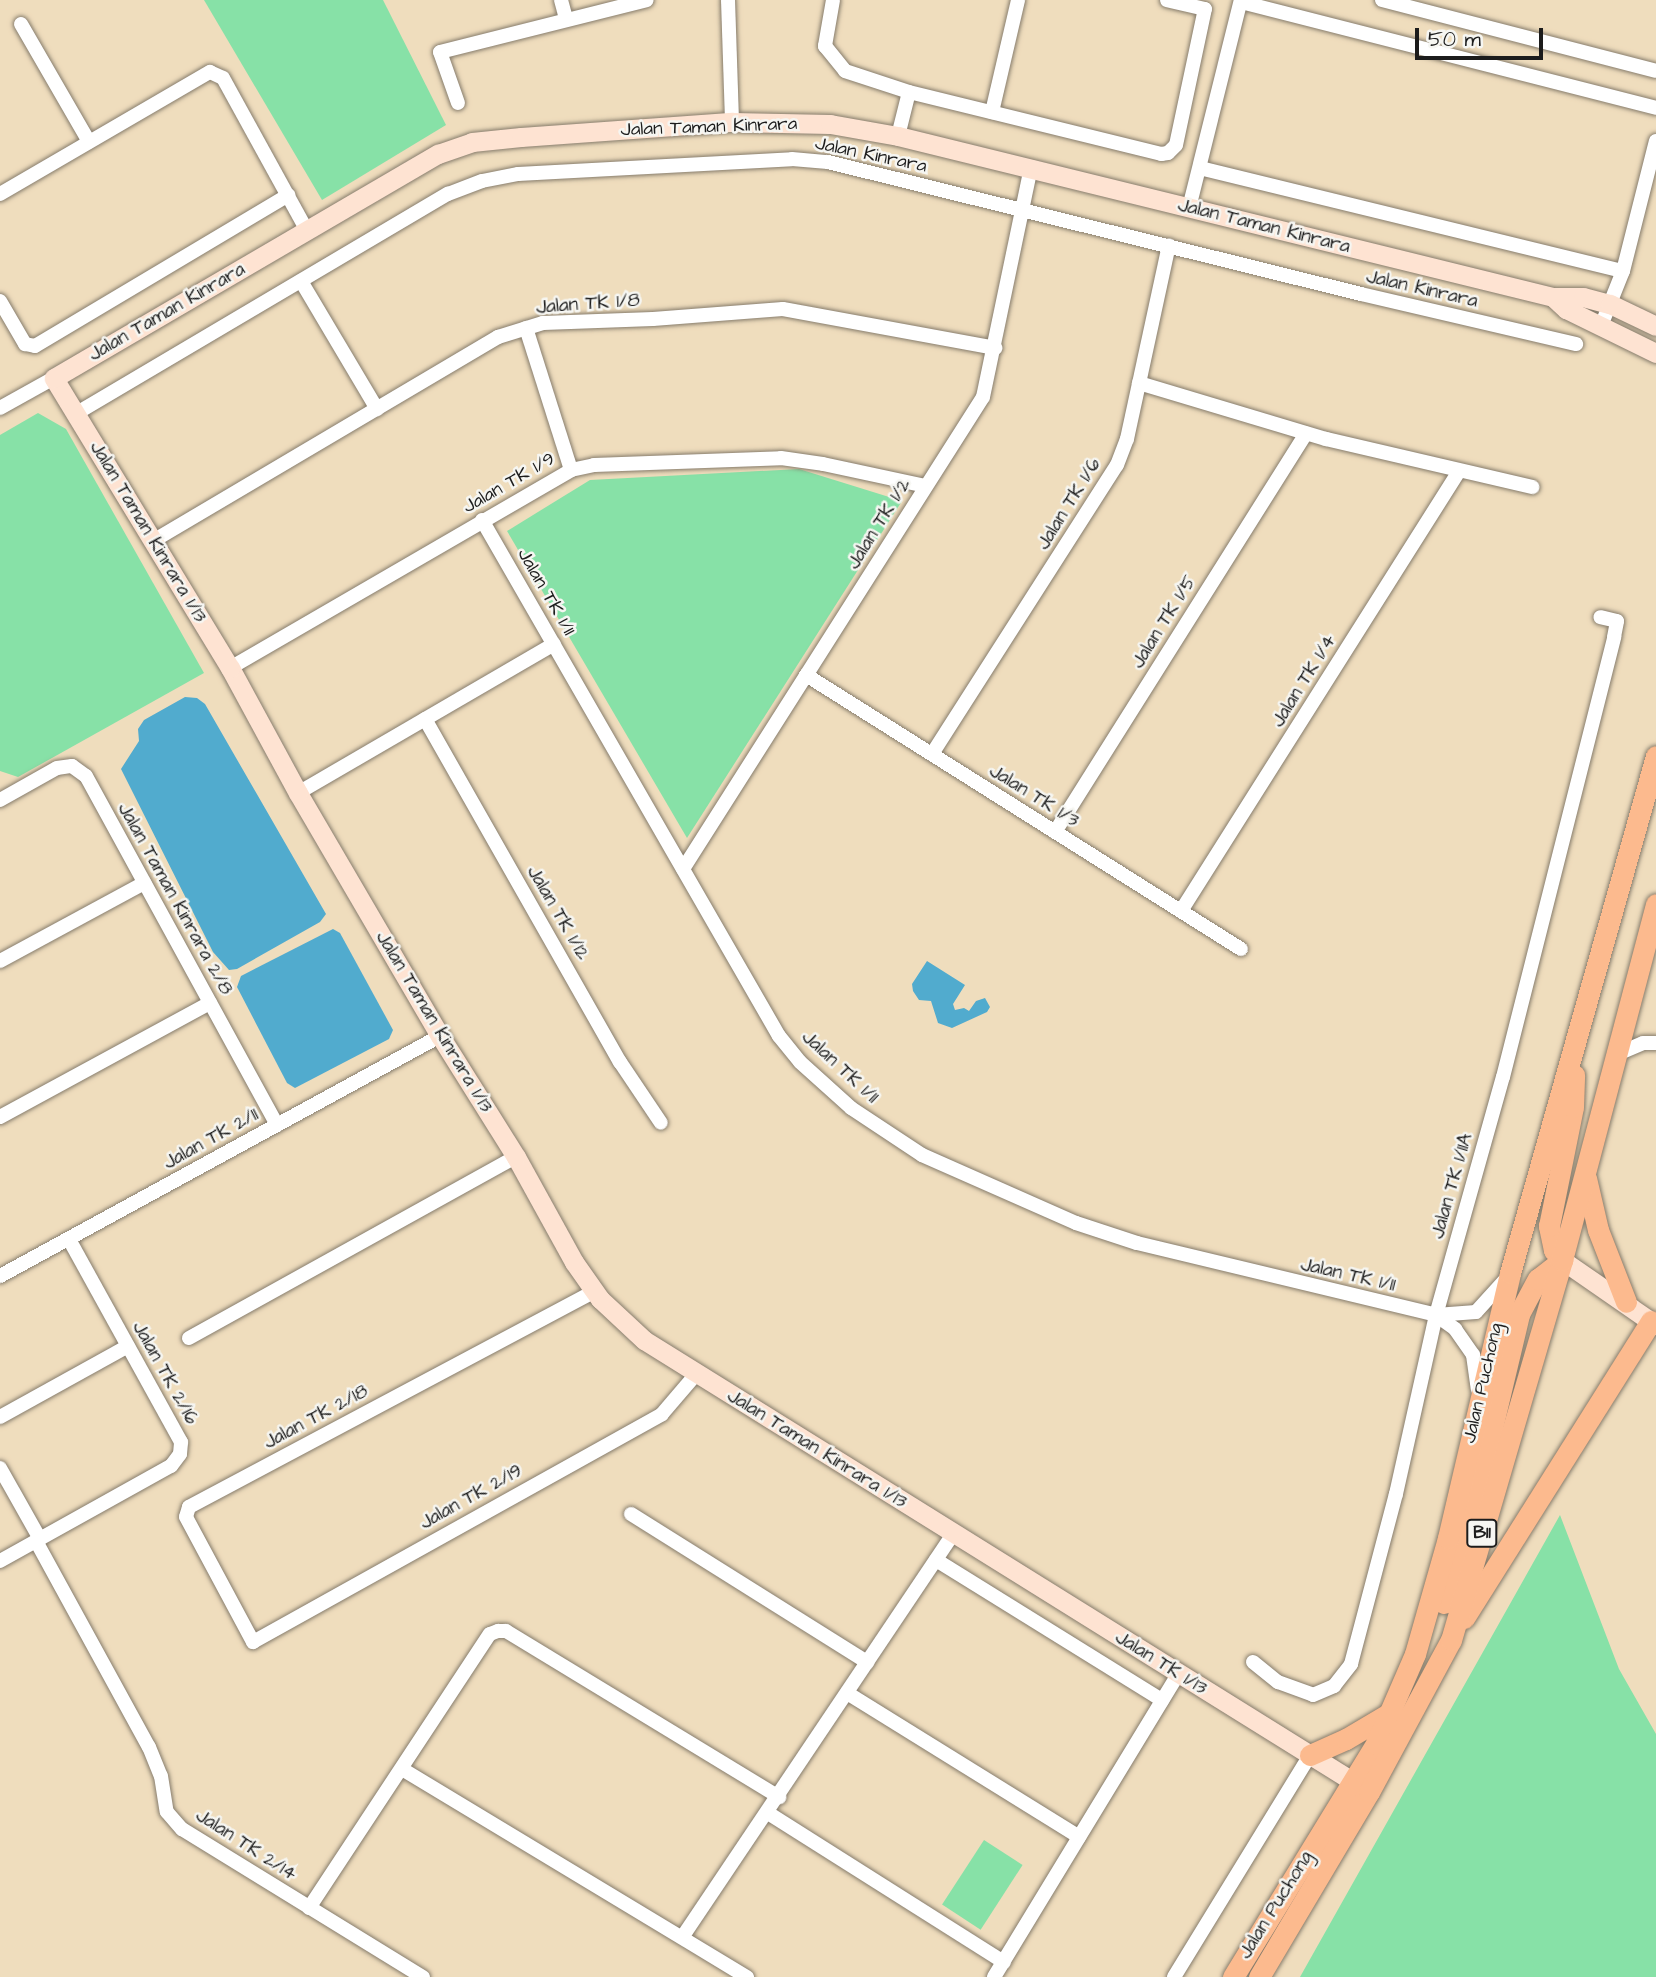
<!DOCTYPE html>
<style>
body{margin:0}
#map{position:relative;width:1656px;height:1977px;overflow:hidden;background:#efddbd;font-family:"Architects Daughter",sans-serif}
div>[style]{position:absolute}
.green>*{inset:0;background:#87e1a7;transform-origin:0 0}
.water>*{inset:0;background:#51abce}
.roads{filter:drop-shadow(0 0 2px #867c6c) drop-shadow(0 0 2px #867c6c)}
.street>*{height:14px;margin:-7px;padding:0 7px;transform-origin:7px;border-radius:7px;background:#fff}
.secondary>*{height:19px;margin:-9.5px;padding:0 9.5px;transform-origin:9.5px;border-radius:9.5px;background:#fee3d2}
.primary>*{height:21px;margin:-10.5px;padding:0 10.5px;transform-origin:10.5px;border-radius:10.5px;background:#fcba8e}
span{translate:-50% -50%;white-space:nowrap;text-align:center;line-height:1.15;-webkit-text-stroke:5px #f6f6f2;paint-order:stroke}
.shield-label span{padding:2px 5px;background:#f6f6f2;border:2px solid;border-radius:5px;-webkit-text-stroke-width:0}
.shield-label{font-size:18px;color:#1c1c1c;font-weight:700}
.street-label{font-size:19px;color:#1c1c1c}
.scale{position:absolute;left:1415px;top:28px;width:128px;height:32px;box-sizing:border-box;border:4px solid #1c1c1c;border-top:0;padding-left:9px;font-size:21px;line-height:24px;white-space:nowrap;color:#1c1c1c;-webkit-text-stroke:5px #f6f6f2;paint-order:stroke}
</style>
<div id="map">
<div class="green">
<i style="clip-path:polygon(204px 0,383px 0,446px 125px,322px 200px)"></i>
<i style="clip-path:polygon(38px 413px,66px 429px,204px 673px,18px 777px,0 771px,0 435px)"></i>
<i style="clip-path:polygon(799px 469px,902px 501px,687px 838px,507px 531px,590px 480px)"></i>
<i style="clip-path:polygon(1560px 1515px,1619px 1669px,1656px 1734px,1656px 1977px,1300px 1977px)"></i>
<i style="left:984px;top:1840px;width:46px;height:77px;rotate:33deg"></i>
</div>
<div class="water">
<i style="clip-path:polygon(185px 697px,197px 698px,205px 704px,326px 914px,320px 922px,237px 969px,229px 970px,213px 952px,121px 769px,139px 741px,138px 729px,144px 720px)"></i>
<i style="clip-path:polygon(333px 929px,340px 933px,393px 1030px,389px 1039px,295px 1088px,287px 1083px,237px 987px,241px 976px)"></i>
<i style="clip-path:polygon(927px 961px,965px 985px,953px 1004px,955px 1010px,964px 1008px,969px 1011px,976px 1001px,985px 998px,990px 1007px,987px 1012px,952px 1028px,938px 1023px,931px 1001px,919px 1000px,913px 991px,912px 984px)"></i>
</div>
<div class="roads">
<div class="street">
<i style="left:561px;top:0;width:20px;rotate:75deg"></i>
<i style="left:728px;top:0;width:122px;rotate:88.1deg"></i>
<i style="left:833px;top:0;width:47px;rotate:99.9deg"></i>
<i style="left:825px;top:46px;width:32px;rotate:51deg"></i>
<i style="left:845px;top:71px;width:67px;rotate:18.2deg"></i>
<i style="left:909px;top:92px;width:260px;rotate:13.8deg"></i>
<i style="left:1161px;top:154px;width:7px;rotate:-8deg"></i>
<i style="left:1168px;top:153px;width:11px;rotate:-45deg"></i>
<i style="left:1176px;top:145px;width:139px;rotate:-78deg"></i>
<i style="left:1205px;top:9px;width:39px;rotate:-167deg"></i>
<i style="left:1382px;top:0;width:283px;rotate:14.5deg"></i>
<i style="left:1241px;top:2px;width:428px;rotate:14.3deg"></i>
<i style="left:21px;top:24px;width:136px;rotate:60deg"></i>
<i style="left:458px;top:103px;width:54px;rotate:-109.4deg"></i>
<i style="left:440px;top:52px;width:213px;rotate:-14.1deg"></i>
<i style="left:992px;top:112px;width:115px;rotate:-76.9deg"></i>
<i style="left:898px;top:136px;width:45px;rotate:-76deg"></i>
<i style="left:1200px;top:168px;width:435px;rotate:13.7deg"></i>
<i style="left:0;top:194px;width:243px;rotate:-30.2deg"></i>
<i style="left:210px;top:72px;width:14px;rotate:25deg"></i>
<i style="left:223px;top:78px;width:175px;rotate:61.2deg"></i>
<i style="left:1189px;top:208px;width:214px;rotate:-76deg"></i>
<i style="left:301px;top:281px;width:149px;rotate:59.3deg"></i>
<i style="left:0;top:301px;width:50px;rotate:59.8deg"></i>
<i style="left:25px;top:344px;width:10px;rotate:11deg"></i>
<i style="left:35px;top:346px;width:295px;rotate:-30.8deg"></i>
<i style="left:1601px;top:326px;width:59px;rotate:-68.2deg"></i>
<i style="left:1623px;top:271px;width:134px;rotate:-75.8deg"></i>
<i style="left:526px;top:328px;width:149px;rotate:72.4deg"></i>
<i style="left:1139px;top:383px;width:195px;rotate:16.7deg"></i>
<i style="left:1326px;top:439px;width:212px;rotate:13.1deg"></i>
<i style="left:0;top:408px;width:62px;rotate:-29.1deg"></i>
<i style="left:77px;top:413px;width:431px;rotate:-30.6deg"></i>
<i style="left:448px;top:194px;width:36px;rotate:-21deg"></i>
<i style="left:482px;top:181px;width:37px;rotate:-11deg"></i>
<i style="left:518px;top:174px;width:274px;rotate:-3.1deg"></i>
<i style="left:792px;top:159px;width:36px;rotate:5deg"></i>
<i style="left:828px;top:162px;width:549px;rotate:13.91deg"></i>
<i style="left:1361px;top:294px;width:221px;rotate:13.1deg"></i>
<i style="left:482px;top:520px;width:595px;rotate:60.08deg"></i>
<i style="left:779px;top:1036px;width:33px;rotate:51deg"></i>
<i style="left:800px;top:1062px;width:69px;rotate:42deg"></i>
<i style="left:851px;top:1108px;width:85px;rotate:33.5deg"></i>
<i style="left:922px;top:1155px;width:168px;rotate:23.8deg"></i>
<i style="left:1076px;top:1223px;width:64px;rotate:18.2deg"></i>
<i style="left:1137px;top:1243px;width:308px;rotate:13.5deg"></i>
<i style="left:1436px;top:1315px;width:40px;rotate:-4.3deg"></i>
<i style="left:1476px;top:1312px;width:42px;rotate:-47.9deg"></i>
<i style="left:153px;top:541px;width:401px;rotate:-30.6deg"></i>
<i style="left:498px;top:337px;width:47px;rotate:-17.3deg"></i>
<i style="left:543px;top:323px;width:110px;rotate:-2.1deg"></i>
<i style="left:653px;top:319px;width:130px;rotate:-4.4deg"></i>
<i style="left:783px;top:309px;width:216px;rotate:10.4deg"></i>
<i style="left:230px;top:668px;width:394px;rotate:-30.1deg"></i>
<i style="left:571px;top:470px;width:24px;rotate:-12deg"></i>
<i style="left:594px;top:465px;width:187px;rotate:-2.1deg"></i>
<i style="left:781px;top:458px;width:42px;rotate:8.1deg"></i>
<i style="left:823px;top:464px;width:105px;rotate:12.1deg"></i>
<i style="left:806px;top:675px;width:514px;rotate:32.21deg"></i>
<i style="left:425px;top:719px;width:395px;rotate:60.4deg"></i>
<i style="left:620px;top:1062px;width:73px;rotate:56.1deg"></i>
<i style="left:932px;top:754px;width:343px;rotate:-57.4deg"></i>
<i style="left:1117px;top:465px;width:28px;rotate:-69deg"></i>
<i style="left:1127px;top:439px;width:198px;rotate:-77.8deg"></i>
<i style="left:298px;top:793px;width:296px;rotate:-30.2deg"></i>
<i style="left:0;top:800px;width:65px;rotate:-29.3deg"></i>
<i style="left:57px;top:768px;width:15px;rotate:-8deg"></i>
<i style="left:72px;top:766px;width:17px;rotate:36deg"></i>
<i style="left:86px;top:776px;width:398px;rotate:61.3deg"></i>
<i style="left:1055px;top:832px;width:471px;rotate:-57.8deg"></i>
<i style="left:683px;top:869px;width:559px;rotate:-57.56deg"></i>
<i style="left:983px;top:397px;width:235px;rotate:-78.2deg"></i>
<i style="left:1181px;top:911px;width:520px;rotate:-57.71deg"></i>
<i style="left:0;top:961px;width:164px;rotate:-28.4deg"></i>
<i style="left:1615px;top:1055px;width:30px;rotate:-23deg"></i>
<i style="left:1643px;top:1043px;width:13px"></i>
<i style="left:0;top:1117px;width:239px;rotate:-28.5deg"></i>
<i style="left:0;top:1276px;width:501px;rotate:-28.61deg"></i>
<i style="left:595px;top:1291px;width:460px;rotate:152deg"></i>
<i style="left:189px;top:1507px;width:10px;rotate:107deg"></i>
<i style="left:186px;top:1517px;width:142px;rotate:61.8deg"></i>
<i style="left:253px;top:1642px;width:468px;rotate:-29.1deg"></i>
<i style="left:662px;top:1414px;width:54px;rotate:-49.5deg"></i>
<i style="left:1436px;top:1315px;width:24px;rotate:36deg"></i>
<i style="left:1455px;top:1329px;width:32px;rotate:55deg"></i>
<i style="left:1473px;top:1355px;width:34px;rotate:82deg"></i>
<i style="left:189px;top:1338px;width:374px;rotate:-29deg"></i>
<i style="left:0;top:1417px;width:146px;rotate:-29deg"></i>
<i style="left:0;top:1468px;width:81px;rotate:60.6deg"></i>
<i style="left:631px;top:1514px;width:279px;rotate:32.1deg"></i>
<i style="left:36px;top:1541px;width:235px;rotate:61.3deg"></i>
<i style="left:149px;top:1747px;width:31px;rotate:68deg"></i>
<i style="left:161px;top:1776px;width:36px;rotate:81deg"></i>
<i style="left:167px;top:1812px;width:23px;rotate:49deg"></i>
<i style="left:182px;top:1829px;width:283px;rotate:31.6deg"></i>
<i style="left:936px;top:1560px;width:266px;rotate:31.8deg"></i>
<i style="left:0;top:1561px;width:196px;rotate:-29.1deg"></i>
<i style="left:171px;top:1466px;width:15px;rotate:-53deg"></i>
<i style="left:180px;top:1454px;width:12px;rotate:-85deg"></i>
<i style="left:181px;top:1442px;width:232px;rotate:-118.9deg"></i>
<i style="left:1253px;top:1662px;width:32px;rotate:39deg"></i>
<i style="left:1278px;top:1682px;width:37px;rotate:20deg"></i>
<i style="left:1313px;top:1695px;width:23px;rotate:-23deg"></i>
<i style="left:1334px;top:1686px;width:28px;rotate:-52deg"></i>
<i style="left:1351px;top:1664px;width:176px;rotate:-75.2deg"></i>
<i style="left:1396px;top:1494px;width:183px;rotate:-77.4deg"></i>
<i style="left:1436px;top:1315px;width:247px;rotate:-74.3deg"></i>
<i style="left:1503px;top:1077px;width:454px;rotate:-75.8deg"></i>
<i style="left:1614px;top:637px;width:16px;rotate:-79deg"></i>
<i style="left:1617px;top:621px;width:17px;rotate:-167deg"></i>
<i style="left:847px;top:1693px;width:273px;rotate:31.8deg"></i>
<i style="left:402px;top:1769px;width:403px;rotate:31.1deg"></i>
<i style="left:768px;top:1813px;width:279px;rotate:32.3deg"></i>
<i style="left:309px;top:1908px;width:328px;rotate:-56.6deg"></i>
<i style="left:490px;top:1634px;width:9px;rotate:-21deg"></i>
<i style="left:498px;top:1631px;width:8px"></i>
<i style="left:506px;top:1631px;width:320px;rotate:31.3deg"></i>
<i style="left:683px;top:1936px;width:484px;rotate:-56.1deg"></i>
<i style="left:994px;top:1977px;width:354px;rotate:-58.7deg"></i>
<i style="left:1174px;top:1977px;width:260px;rotate:-58.5deg"></i>
</div>
<div class="secondary">
<i style="left:1553px;top:297px;width:18px;rotate:43deg"></i>
<i style="left:1566px;top:309px;width:100px;rotate:26.1deg"></i>
<i style="left:1562px;top:1260px;width:114px;rotate:34.7deg"></i>
<i style="left:1365px;top:1789px;width:849px;rotate:-148.09deg"></i>
<i style="left:644px;top:1340px;width:60px;rotate:-137deg"></i>
<i style="left:600px;top:1299px;width:45px;rotate:-125.1deg"></i>
<i style="left:574px;top:1262px;width:120px;rotate:-118.9deg"></i>
<i style="left:516px;top:1157px;width:143px;rotate:-122.1deg"></i>
<i style="left:440px;top:1036px;width:281px;rotate:-120.3deg"></i>
<i style="left:298px;top:793px;width:142px;rotate:-118.5deg"></i>
<i style="left:230px;top:668px;width:339px;rotate:-121.3deg"></i>
<i style="left:54px;top:378px;width:445px;rotate:-30.3deg"></i>
<i style="left:438px;top:154px;width:36px;rotate:-19deg"></i>
<i style="left:472px;top:142px;width:49px;rotate:-5.8deg"></i>
<i style="left:521px;top:137px;width:212px;rotate:-4.1deg"></i>
<i style="left:732px;top:122px;width:98px;rotate:1.2deg"></i>
<i style="left:830px;top:124px;width:69px;rotate:10deg"></i>
<i style="left:898px;top:136px;width:674px;rotate:13.81deg"></i>
<i style="left:1553px;top:297px;width:30px"></i>
<i style="left:1583px;top:297px;width:28px;rotate:15deg"></i>
<i style="left:1610px;top:304px;width:51px;rotate:25.6deg"></i>
</div>
<div class="primary">
<i style="left:1586px;top:1178px;width:53px;rotate:77deg"></i>
<i style="left:1598px;top:1230px;width:77px;rotate:68.7deg"></i>
<i style="left:1562px;top:1260px;width:13px;rotate:-129deg"></i>
<i style="left:1554px;top:1250px;width:25px;rotate:-102deg"></i>
<i style="left:1549px;top:1226px;width:121px;rotate:-78.6deg"></i>
<i style="left:1573px;top:1107px;width:32px;rotate:-88deg"></i>
<i style="left:1444px;top:1603px;width:74px;rotate:-71.8deg"></i>
<i style="left:1467px;top:1533px;width:225px;rotate:-76.6deg"></i>
<i style="left:1519px;top:1314px;width:40px;rotate:-62deg"></i>
<i style="left:1538px;top:1279px;width:31px;rotate:-38deg"></i>
<i style="left:1464px;top:1618px;width:351px;rotate:-57.8deg"></i>
<i style="left:1310px;top:1755px;width:39px;rotate:-24deg"></i>
<i style="left:1346px;top:1739px;width:51px;rotate:-30.6deg"></i>
<i style="left:1233px;top:1977px;width:273px;rotate:-58.5deg"></i>
<i style="left:1376px;top:1744px;width:98px;rotate:-66.6deg"></i>
<i style="left:1415px;top:1654px;width:121px;rotate:-74.1deg"></i>
<i style="left:1448px;top:1538px;width:272px;rotate:-76.8deg"></i>
<i style="left:1510px;top:1273px;width:537px;rotate:-74.23deg"></i>
<i style="left:1259px;top:1977px;width:215px;rotate:-59.3deg"></i>
<i style="left:1369px;top:1792px;width:173px;rotate:-61.7deg"></i>
<i style="left:1451px;top:1640px;width:396px;rotate:-73.7deg"></i>
<i style="left:1562px;top:1260px;width:368px;rotate:-75.2deg"></i>
</div>
</div>
<div class="shield-label">
<span style="left:1482px;top:1533px">B11</span>
</div>
<div class="street-label">
<span style="left:709px;top:127px;rotate:-2deg">Jalan Taman Kinrara</span>
<span style="left:871px;top:155px;rotate:12deg">Jalan Kinrara</span>
<span style="left:1264px;top:226px;rotate:14deg">Jalan Taman Kinrara</span>
<span style="left:1422px;top:289px;rotate:13deg">Jalan Kinrara</span>
<span style="left:588px;top:304px;rotate:-4deg">Jalan TK 1/8</span>
<span style="left:167px;top:312px;rotate:-30deg">Jalan Taman Kinrara</span>
<span style="left:509px;top:483px;rotate:-30deg">Jalan TK 1/9</span>
<span style="left:1069px;top:504px;rotate:-58deg">Jalan TK 1/6</span>
<span style="left:879px;top:524px;rotate:-58deg">Jalan TK 1/2</span>
<span style="left:148px;top:532px;rotate:59deg">Jalan Taman Kinrara 1/13</span>
<span style="left:546px;top:592px;rotate:60deg">Jalan TK 1/11</span>
<span style="left:1164px;top:622px;rotate:-58deg">Jalan TK 1/5</span>
<span style="left:1304px;top:681px;rotate:-58deg">Jalan TK 1/4</span>
<span style="left:1034px;top:796px;rotate:32deg">Jalan TK 1/3</span>
<span style="left:175px;top:899px;rotate:61deg">Jalan Taman Kinrara 2/8</span>
<span style="left:558px;top:913px;rotate:60deg">Jalan TK 1/12</span>
<span style="left:434px;top:1022px;rotate:59deg">Jalan Taman Kinrara 1/13</span>
<span style="left:840px;top:1067px;rotate:43deg">Jalan TK 1/11</span>
<span style="left:211px;top:1139px;rotate:-29deg">Jalan TK 2/11</span>
<span style="left:1452px;top:1186px;rotate:-74deg">Jalan TK 1/11A</span>
<span style="left:1348px;top:1275px;rotate:13deg">Jalan TK 1/11</span>
<span style="left:165px;top:1373px;rotate:61deg">Jalan TK 2/16</span>
<span style="left:1483px;top:1383px;rotate:-77deg">Jalan Puchong</span>
<span style="left:316px;top:1417px;rotate:-28deg">Jalan TK 2/18</span>
<span style="left:817px;top:1449px;rotate:32deg">Jalan Taman Kinrara 1/13</span>
<span style="left:471px;top:1497px;rotate:-29deg">Jalan TK 2/19</span>
<span style="left:1161px;top:1663px;rotate:32deg">Jalan TK 1/13</span>
<span style="left:246px;top:1845px;rotate:33deg">Jalan TK 2/14</span>
<span style="left:1276px;top:1905px;rotate:-58deg">Jalan Puchong</span>
</div>
<div class="scale">50 m</div>
</div>
